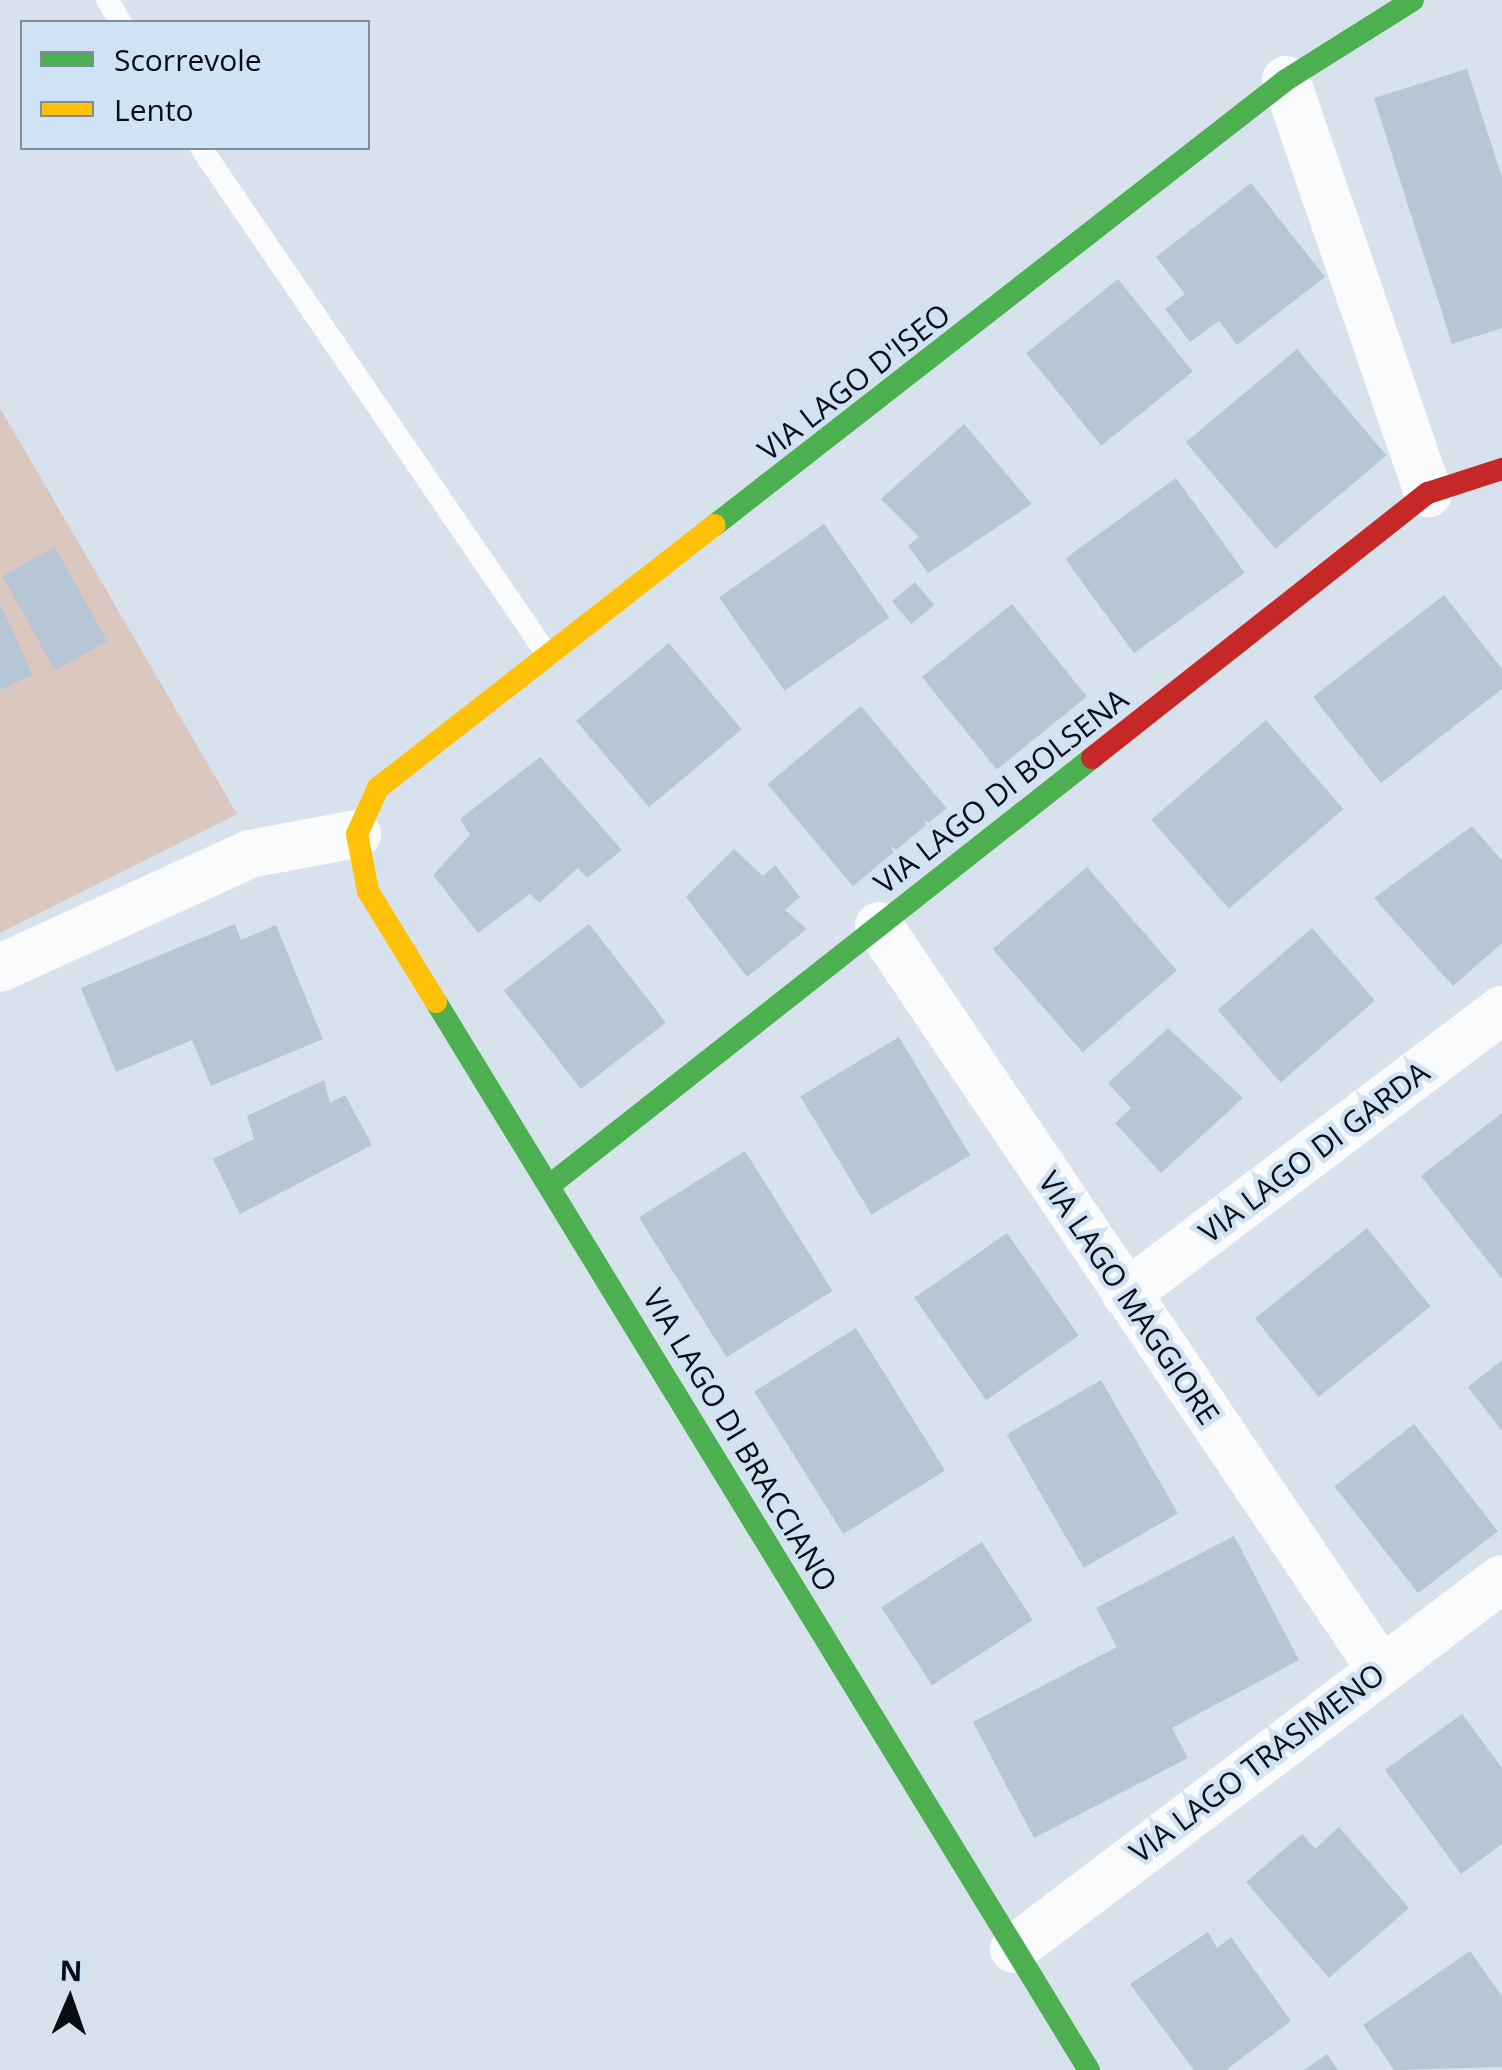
<!DOCTYPE html>
<style>
body{margin:0}
#map{position:relative;width:1502px;height:2070px;overflow:hidden;background:#d7e2ec;font-family:"Open Sans",sans-serif}
div>[style]{position:absolute}
.green>*{inset:0;background:#dac8c0}
.building>*{inset:0;background:#b6c6d4;transform-origin:0 0}
.lane>*{height:22px;margin:-11px;padding:0 11px;transform-origin:11px;border-radius:11px;background:#f9fbfc}
.street>*{height:48px;margin:-24px;padding:0 24px;transform-origin:24px;border-radius:24px;background:#f9fbfc}
.fast>*{height:22px;margin:-11px;padding:0 11px;transform-origin:11px;border-radius:11px;background:#4caf50}
.slow>*{height:22px;margin:-11px;padding:0 11px;transform-origin:11px;border-radius:11px;background:#ffc107}
.jam>*{height:22px;margin:-11px;padding:0 11px;transform-origin:11px;border-radius:11px;background:#c62828}
span{translate:-50% -50%;white-space:nowrap;text-align:center;line-height:1.15;-webkit-text-stroke:9px #cfe3f4;paint-order:stroke}
.street-label{font-size:30px;color:#070e13}
.legend{position:absolute;left:20px;top:20px;width:350px;height:130px;box-sizing:border-box;background:#cfe3f4;border:2px solid #7f8e9a;margin:0;padding:12px 18px;list-style:none;font-size:30px;color:#070e13}
.legend li{display:flex;align-items:center;gap:20px;height:50px}
.legend b{width:50px;border:2px solid #7f8e9a}
.north{position:absolute;left:20px;top:1950px;width:100px;height:100px;-webkit-text-stroke:8px #cfe3f4;paint-order:stroke;rotate:2deg;font-size:28px;font-weight:700;line-height:40px;text-align:center;color:#070e13}
.north::after{content:'';display:block;margin:auto;width:35px;height:45px;background:#070e13;clip-path:polygon(50% 0,100% 100%,50% 72%,0 100%)}
</style>
<div id="map">
<div class="green">
<i style="clip-path:polygon(0 408px,237px 814px,0 933px)"></i>
</div>
<div class="building">
<i style="clip-path:polygon(1467px 69px,1502px 177px,1502px 328px,1452px 344px,1374px 98px)"></i>
<i style="clip-path:polygon(1251px 183px,1325px 277px,1237px 345px,1219px 321px,1190px 342px,1165px 309px,1185px 294px,1156px 257px)"></i>
<i style="left:1118px;top:279px;width:119px;height:118px;rotate:51deg"></i>
<i style="left:1297px;top:349px;width:139px;height:145px;rotate:50deg"></i>
<i style="clip-path:polygon(964px 424px,1032px 504px,928px 573px,908px 546px,919px 537px,881px 499px)"></i>
<i style="left:1176px;top:478px;width:117px;height:137px;rotate:54deg"></i>
<i style="left:824px;top:524px;width:114px;height:128px;rotate:55deg"></i>
<i style="left:55px;top:547px;width:108px;height:60px;rotate:61deg"></i>
<i style="left:915px;top:582px;width:30px;height:30px;rotate:50deg"></i>
<i style="clip-path:polygon(1444px 595px,1502px 669px,1502px 689px,1381px 783px,1313px 697px)"></i>
<i style="clip-path:polygon(0 604px,33px 675px,0 690px)"></i>
<i style="left:1012px;top:604px;width:119px;height:116px;rotate:51deg"></i>
<i style="left:669px;top:643px;width:113px;height:121px;rotate:50deg"></i>
<i style="left:861px;top:706px;width:133px;height:122px;rotate:50deg"></i>
<i style="left:1266px;top:720px;width:118px;height:152px;rotate:49deg"></i>
<i style="clip-path:polygon(540px 757px,622px 850px,587px 878px,578px 868px,539px 903px,530px 894px,478px 933px,433px 875px,470px 835px,460px 819px)"></i>
<i style="clip-path:polygon(1472px 826px,1502px 861px,1502px 943px,1453px 986px,1374px 898px)"></i>
<i style="clip-path:polygon(734px 849px,763px 876px,775px 865px,800px 897px,785px 910px,807px 929px,747px 977px,686px 897px)"></i>
<i style="left:1087px;top:867px;width:137px;height:125px;rotate:49deg"></i>
<i style="clip-path:polygon(235px 924px,241px 940px,276px 925px,323px 1039px,211px 1086px,192px 1040px,116px 1072px,81px 988px)"></i>
<i style="left:589px;top:924px;width:125px;height:108px;rotate:52deg"></i>
<i style="left:1312px;top:928px;width:96px;height:125px;rotate:49deg"></i>
<i style="clip-path:polygon(1168px 1028px,1243px 1098px,1161px 1173px,1115px 1123px,1131px 1108px,1108px 1083px)"></i>
<i style="left:899px;top:1037px;width:138px;height:115px;rotate:59deg"></i>
<i style="clip-path:polygon(324px 1080px,330px 1103px,345px 1095px,372px 1145px,240px 1214px,213px 1159px,254px 1139px,247px 1116px)"></i>
<i style="clip-path:polygon(1502px 1113px,1502px 1279px,1421px 1176px)"></i>
<i style="left:745px;top:1151px;width:165px;height:125px;rotate:58deg"></i>
<i style="left:1367px;top:1228px;width:101px;height:144px;rotate:51deg"></i>
<i style="left:1007px;top:1233px;width:125px;height:113px;rotate:55deg"></i>
<i style="left:856px;top:1328px;width:168px;height:120px;rotate:58deg"></i>
<i style="clip-path:polygon(1502px 1360px,1502px 1431px,1468px 1387px)"></i>
<i style="left:1101px;top:1380px;width:154px;height:109px;rotate:60deg"></i>
<i style="left:1414px;top:1424px;width:136px;height:101px;rotate:52deg"></i>
<i style="clip-path:polygon(1234px 1536px,1299px 1660px,1172px 1728px,1188px 1758px,1034px 1838px,973px 1722px,1117px 1647px,1096px 1608px)"></i>
<i style="left:982px;top:1542px;width:93px;height:120px;rotate:57deg"></i>
<i style="clip-path:polygon(1462px 1714px,1502px 1768px,1502px 1844px,1461px 1874px,1385px 1770px)"></i>
<i style="clip-path:polygon(1339px 1827px,1409px 1908px,1329px 1978px,1246px 1882px,1302px 1834px,1315px 1849px)"></i>
<i style="clip-path:polygon(1208px 1932px,1217px 1948px,1231px 1937px,1291px 2021px,1226px 2070px,1194px 2070px,1130px 1984px)"></i>
<i style="clip-path:polygon(1470px 1951px,1502px 1996px,1502px 2067px,1394px 2070px,1363px 2025px)"></i>
<i style="clip-path:polygon(1327px 2054px,1338px 2070px,1304px 2070px)"></i>
</div>
<div class="lane">
<i style="left:107px;top:0;width:26px;rotate:58deg"></i>
<i style="left:201px;top:148px;width:615px;rotate:55.66deg"></i>
</div>
<div class="street">
<i style="left:1286px;top:80px;width:437px;rotate:71deg"></i>
<i style="left:879px;top:926px;width:895px;rotate:55.97deg"></i>
<i style="left:0;top:968px;width:275px;rotate:-24.5deg"></i>
<i style="left:250px;top:854px;width:109px;rotate:-10.6deg"></i>
<i style="left:1126px;top:1294px;width:471px;rotate:-37.1deg"></i>
<i style="left:1014px;top:1949px;width:612px;rotate:-37.17deg"></i>
</div>
<div class="fast">
<i style="left:715px;top:525px;width:724px;rotate:-37.93deg"></i>
<i style="left:1286px;top:80px;width:150px;rotate:-32.2deg"></i>
<i style="left:436px;top:1002px;width:1252px;rotate:58.56deg"></i>
<i style="left:550px;top:1185px;width:690px;rotate:-38.23deg"></i>
</div>
<div class="slow">
<i style="left:436px;top:1002px;width:130px;rotate:-121.5deg"></i>
<i style="left:368px;top:891px;width:58px;rotate:-100.9deg"></i>
<i style="left:357px;top:834px;width:51px;rotate:-65.5deg"></i>
<i style="left:378px;top:788px;width:427px;rotate:-38deg"></i>
</div>
<div class="jam">
<i style="left:1092px;top:758px;width:428px;rotate:-38.3deg"></i>
<i style="left:1428px;top:493px;width:78px;rotate:-18deg"></i>
</div>
<div class="street-label">
<span style="left:854px;top:382px;rotate:-38deg">VIA LAGO D'ISEO</span>
<span style="left:1001px;top:791px;rotate:-38deg">VIA LAGO DI BOLSENA</span>
<span style="left:1314px;top:1152px;rotate:-37deg">VIA LAGO DI GARDA</span>
<span style="left:1129px;top:1298px;rotate:56deg">VIA LAGO MAGGIORE</span>
<span style="left:740px;top:1440px;rotate:59deg">VIA LAGO DI BRACCIANO</span>
<span style="left:1257px;top:1763px;rotate:-37deg">VIA LAGO TRASIMENO</span>
</div>
<ul class="legend">
<li><b style="height:12px;background:#4caf50"></b>Scorrevole</li>
<li><b style="height:12px;background:#ffc107"></b>Lento</li>
</ul>
<div class="north">N</div>
</div>
